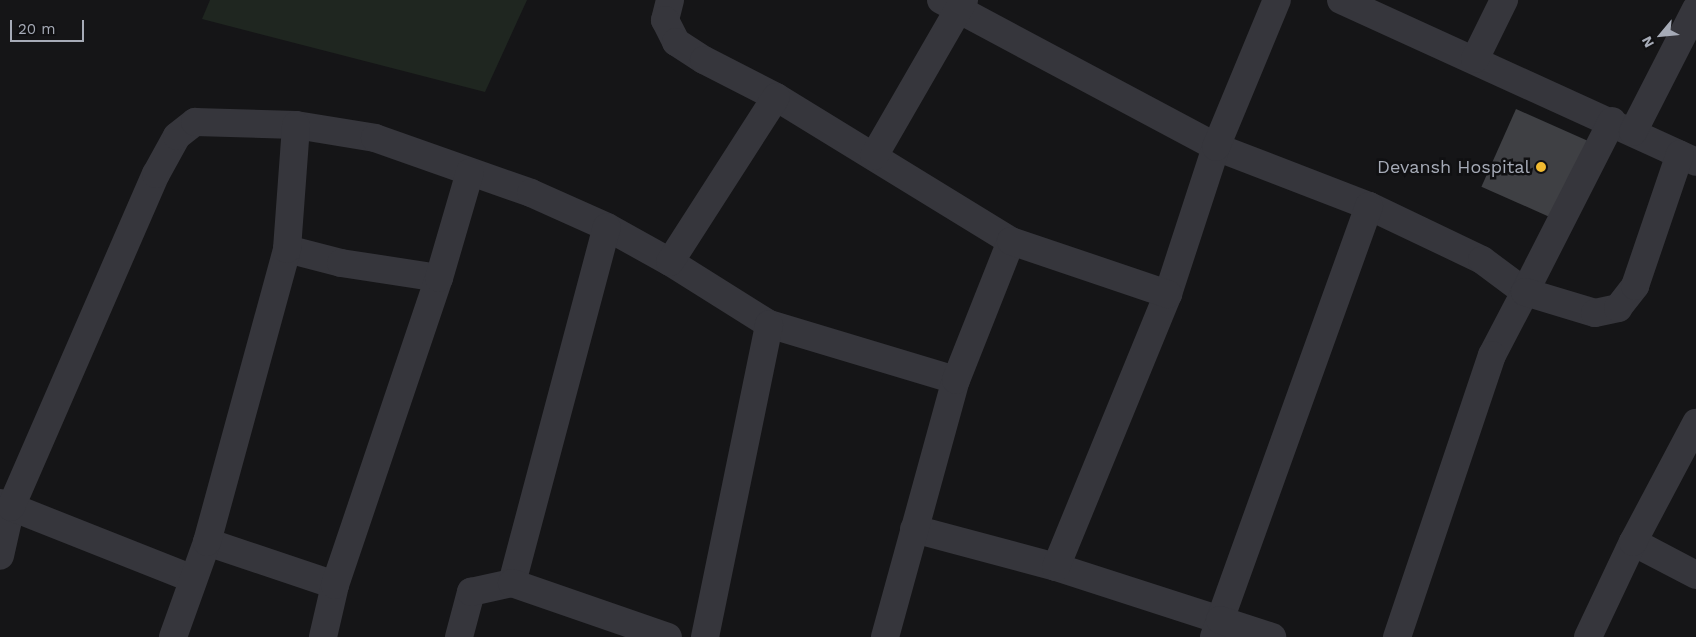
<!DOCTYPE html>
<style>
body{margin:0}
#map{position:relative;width:1696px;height:637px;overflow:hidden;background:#151517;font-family:"Work Sans",sans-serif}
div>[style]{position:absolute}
.green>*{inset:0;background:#1f2620}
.building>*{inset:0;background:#3f4044;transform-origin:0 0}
.street>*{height:28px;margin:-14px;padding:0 14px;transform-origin:14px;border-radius:14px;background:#36363c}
.dots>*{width:14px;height:14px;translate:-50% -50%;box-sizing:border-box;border:2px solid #101012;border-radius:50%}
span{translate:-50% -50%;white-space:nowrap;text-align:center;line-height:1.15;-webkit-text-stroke:5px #101012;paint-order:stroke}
.poi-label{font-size:18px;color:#a6abb7}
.right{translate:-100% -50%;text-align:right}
.north{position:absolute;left:1636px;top:10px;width:50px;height:50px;-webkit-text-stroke:4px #101012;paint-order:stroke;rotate:242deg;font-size:14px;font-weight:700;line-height:20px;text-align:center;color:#a6abb7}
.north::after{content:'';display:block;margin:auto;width:18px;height:22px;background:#a6abb7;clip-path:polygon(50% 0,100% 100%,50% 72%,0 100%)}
.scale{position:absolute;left:10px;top:20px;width:74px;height:22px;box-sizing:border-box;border:2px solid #a6abb7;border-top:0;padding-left:6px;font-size:15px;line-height:18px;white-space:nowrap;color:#a6abb7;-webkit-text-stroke:4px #101012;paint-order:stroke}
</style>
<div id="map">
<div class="green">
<i style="clip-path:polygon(210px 0,527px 0,485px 92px,202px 19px)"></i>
</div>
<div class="building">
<i style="left:1516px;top:109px;width:82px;height:85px;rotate:24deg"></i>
</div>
<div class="street">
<i style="left:670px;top:0;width:21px;rotate:104deg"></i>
<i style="left:665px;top:20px;width:25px;rotate:63deg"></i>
<i style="left:676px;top:42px;width:33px;rotate:33deg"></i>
<i style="left:704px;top:60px;width:81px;rotate:27.2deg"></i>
<i style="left:776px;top:97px;width:276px;rotate:31.5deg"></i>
<i style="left:941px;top:0;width:312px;rotate:28.1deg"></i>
<i style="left:1216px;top:147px;width:164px;rotate:21.1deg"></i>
<i style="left:1369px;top:206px;width:125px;rotate:25.5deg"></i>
<i style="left:1482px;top:260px;width:54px;rotate:36.7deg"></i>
<i style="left:1525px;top:292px;width:71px;rotate:117.6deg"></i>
<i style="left:1492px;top:355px;width:298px;rotate:108.6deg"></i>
<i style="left:1341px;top:0;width:390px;rotate:24.5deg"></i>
<i style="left:1475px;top:59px;width:66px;rotate:-63.8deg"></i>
<i style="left:1612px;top:121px;width:192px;rotate:117deg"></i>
<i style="left:1525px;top:292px;width:73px;rotate:16.7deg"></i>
<i style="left:1595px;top:313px;width:24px;rotate:-12deg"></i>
<i style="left:1618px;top:308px;width:28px;rotate:-52deg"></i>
<i style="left:1635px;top:286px;width:139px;rotate:-71.2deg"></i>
<i style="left:1633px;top:132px;width:138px;rotate:-62.9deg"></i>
<i style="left:874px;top:156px;width:180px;rotate:-60deg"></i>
<i style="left:287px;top:249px;width:56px;rotate:14.5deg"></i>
<i style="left:341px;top:263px;width:99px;rotate:8.7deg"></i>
<i style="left:670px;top:262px;width:117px;rotate:32.1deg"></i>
<i style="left:769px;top:324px;width:195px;rotate:16.7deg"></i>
<i style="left:0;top:503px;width:12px;rotate:20deg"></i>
<i style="left:11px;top:507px;width:50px;rotate:102.7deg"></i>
<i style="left:914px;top:529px;width:147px;rotate:15deg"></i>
<i style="left:1056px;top:567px;width:172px;rotate:17.9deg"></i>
<i style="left:1220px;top:620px;width:440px;rotate:-70.2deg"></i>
<i style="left:207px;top:542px;width:135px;rotate:18.6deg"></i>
<i style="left:1633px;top:542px;width:71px;rotate:27.6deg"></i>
<i style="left:1056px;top:567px;width:295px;rotate:-67.7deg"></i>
<i style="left:1168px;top:294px;width:155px;rotate:-71.9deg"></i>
<i style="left:1216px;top:147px;width:159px;rotate:-67.5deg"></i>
<i style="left:193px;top:579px;width:196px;rotate:-158.4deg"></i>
<i style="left:11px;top:507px;width:363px;rotate:-66.5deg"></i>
<i style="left:156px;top:174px;width:43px;rotate:-61.1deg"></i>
<i style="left:177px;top:136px;width:23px;rotate:-38deg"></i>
<i style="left:195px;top:122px;width:101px;rotate:1.7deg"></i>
<i style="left:296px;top:125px;width:80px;rotate:9.3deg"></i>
<i style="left:375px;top:138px;width:165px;rotate:19.4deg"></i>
<i style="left:531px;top:193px;width:83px;rotate:24.1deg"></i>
<i style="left:607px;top:227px;width:72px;rotate:29.1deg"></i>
<i style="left:670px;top:262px;width:196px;rotate:-57.3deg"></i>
<i style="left:512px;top:583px;width:368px;rotate:-75.1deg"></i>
<i style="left:173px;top:637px;width:101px;rotate:-70.3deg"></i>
<i style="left:207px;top:542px;width:304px;rotate:-74.7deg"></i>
<i style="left:287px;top:249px;width:124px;rotate:-85.8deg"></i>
<i style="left:323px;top:637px;width:53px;rotate:-77deg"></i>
<i style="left:335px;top:585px;width:324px;rotate:-71.3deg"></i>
<i style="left:439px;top:278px;width:110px;rotate:-73.7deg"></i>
<i style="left:459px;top:637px;width:47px;rotate:-75.1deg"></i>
<i style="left:471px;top:592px;width:42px;rotate:-12.4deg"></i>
<i style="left:512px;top:583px;width:165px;rotate:19.1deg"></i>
<i style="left:705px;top:637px;width:319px;rotate:-78.4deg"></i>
<i style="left:885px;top:637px;width:267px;rotate:-74.6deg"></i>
<i style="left:956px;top:380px;width:149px;rotate:-68.4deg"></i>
<i style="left:1011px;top:241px;width:166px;rotate:18.7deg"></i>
<i style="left:1214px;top:637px;width:18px;rotate:-71deg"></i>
<i style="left:1220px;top:620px;width:55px;rotate:18.1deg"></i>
<i style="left:1588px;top:637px;width:105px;rotate:-64.7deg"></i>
<i style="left:1633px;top:542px;width:135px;rotate:-62.1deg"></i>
</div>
<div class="dots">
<i style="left:1541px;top:167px;background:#f2bb31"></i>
</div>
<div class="poi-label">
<span class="right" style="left:1530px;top:167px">Devansh Hospital</span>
</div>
<div class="north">N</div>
<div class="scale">20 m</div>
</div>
